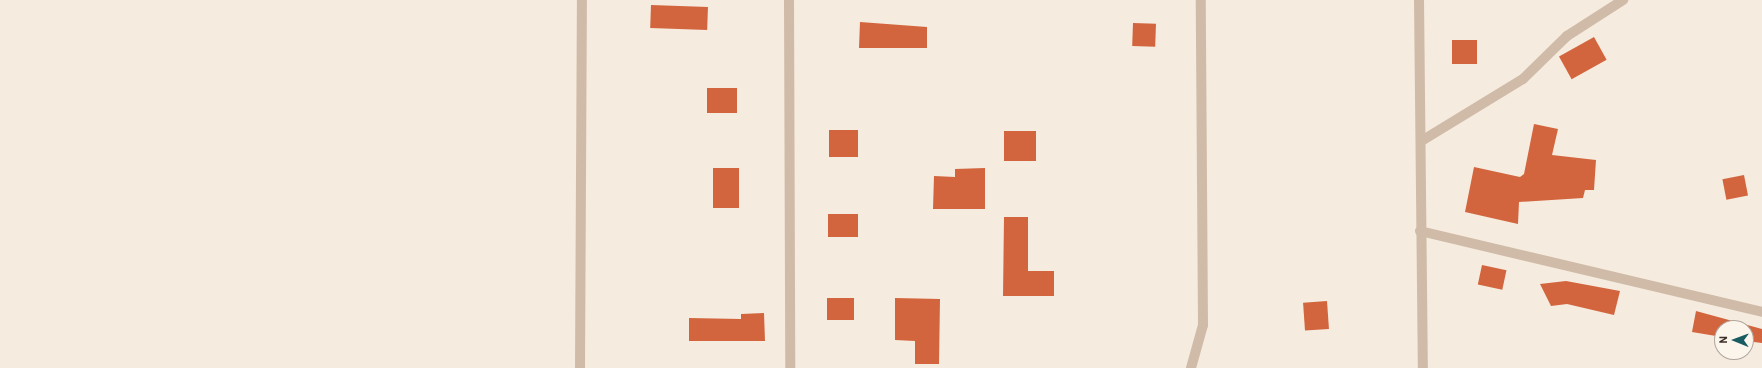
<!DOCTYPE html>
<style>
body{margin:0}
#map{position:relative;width:1762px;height:368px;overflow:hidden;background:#f5ebde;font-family:Barlow,sans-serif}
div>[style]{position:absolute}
.building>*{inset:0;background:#d3653e;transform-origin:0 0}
.minor>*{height:10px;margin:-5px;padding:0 5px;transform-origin:5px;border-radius:5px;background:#d0bba8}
span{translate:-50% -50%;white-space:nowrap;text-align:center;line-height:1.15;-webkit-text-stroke:4px #fcf5ec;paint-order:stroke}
.north{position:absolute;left:1714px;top:320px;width:40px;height:40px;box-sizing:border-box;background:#fcf5ec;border:1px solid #afa69e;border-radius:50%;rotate:271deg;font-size:11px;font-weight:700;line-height:16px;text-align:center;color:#3c2f29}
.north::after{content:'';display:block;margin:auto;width:14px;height:18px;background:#195d63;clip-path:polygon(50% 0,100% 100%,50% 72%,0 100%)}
</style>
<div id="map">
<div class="building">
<i style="left:651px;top:5px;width:57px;height:23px;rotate:2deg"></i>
<i style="clip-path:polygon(860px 22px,927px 27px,927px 48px,859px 48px)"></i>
<i style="left:1133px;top:23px;width:23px;height:23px;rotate:2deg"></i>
<i style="left:1594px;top:37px;width:26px;height:40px;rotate:61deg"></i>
<i style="left:1477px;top:40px;width:24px;height:25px;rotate:90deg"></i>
<i style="left:707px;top:88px;width:30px;height:25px"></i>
<i style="clip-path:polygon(1534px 124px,1558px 129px,1552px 155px,1596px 160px,1594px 190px,1585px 190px,1583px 198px,1519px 202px,1518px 224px,1465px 212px,1474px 167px,1520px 177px,1524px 174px)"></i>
<i style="left:829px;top:130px;width:29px;height:27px"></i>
<i style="left:1004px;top:131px;width:32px;height:30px"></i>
<i style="left:739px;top:168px;width:40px;height:26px;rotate:90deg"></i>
<i style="clip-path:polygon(985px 168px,985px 209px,933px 209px,934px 176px,955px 177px,955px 169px)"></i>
<i style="left:1744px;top:175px;width:21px;height:22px;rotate:79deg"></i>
<i style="left:828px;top:214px;width:30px;height:23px"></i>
<i style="clip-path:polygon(1004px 217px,1028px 217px,1028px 271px,1054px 271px,1054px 296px,1003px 296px)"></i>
<i style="left:1482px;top:265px;width:25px;height:20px;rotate:12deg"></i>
<i style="clip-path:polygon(1566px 281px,1620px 291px,1614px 315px,1567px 304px,1551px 306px,1540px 284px)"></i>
<i style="left:827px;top:298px;width:27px;height:22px"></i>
<i style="clip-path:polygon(895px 298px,940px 299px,939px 364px,915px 364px,915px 341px,895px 340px)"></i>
<i style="left:1327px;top:301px;width:28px;height:24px;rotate:86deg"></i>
<i style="clip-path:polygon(1696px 311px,1762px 329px,1762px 343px,1746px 341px,1746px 328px,1722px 328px,1722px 337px,1692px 332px)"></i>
<i style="clip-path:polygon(764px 313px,765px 341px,689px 341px,689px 318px,741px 319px,741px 314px)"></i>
</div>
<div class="minor">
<i style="left:789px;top:0;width:368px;rotate:89.8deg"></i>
<i style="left:1419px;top:0;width:368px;rotate:89.4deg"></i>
<i style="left:1423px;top:140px;width:117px;rotate:-31.4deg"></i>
<i style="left:1523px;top:79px;width:62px;rotate:-44.3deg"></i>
<i style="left:1567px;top:36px;width:67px;rotate:-32.7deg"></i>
<i style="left:1420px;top:231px;width:351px;rotate:13.3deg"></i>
<i style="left:580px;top:368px;width:368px;rotate:-89.7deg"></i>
<i style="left:1191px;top:368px;width:45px;rotate:-74.4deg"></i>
<i style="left:1203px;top:325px;width:325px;rotate:-90.4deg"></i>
</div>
<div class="north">N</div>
</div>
